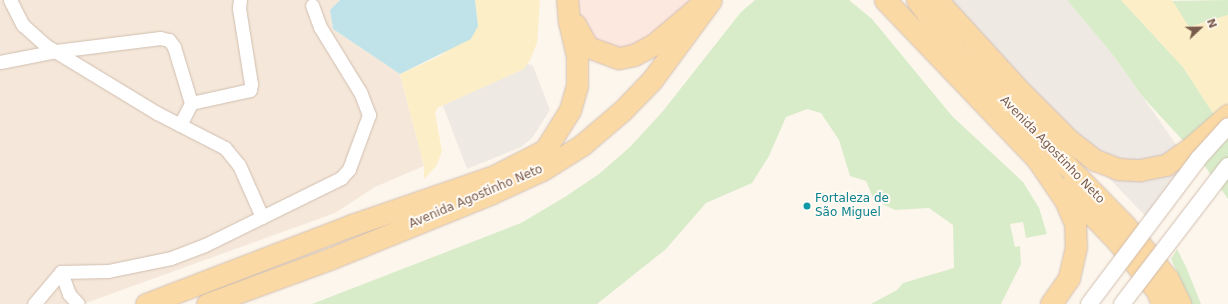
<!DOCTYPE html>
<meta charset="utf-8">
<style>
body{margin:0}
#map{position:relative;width:1228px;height:304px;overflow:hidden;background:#fdf6ec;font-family:"DejaVu Sans",sans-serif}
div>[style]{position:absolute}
.residential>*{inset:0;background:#f5e8da}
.commercial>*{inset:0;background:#fde8e0}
.industrial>*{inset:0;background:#efe9e4}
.green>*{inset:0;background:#d8ecc9}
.sand>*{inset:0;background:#fcefc7}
.water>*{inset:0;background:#bfe3e8}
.roads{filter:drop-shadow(0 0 1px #d1beb0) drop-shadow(0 0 1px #d1beb0)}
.minor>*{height:13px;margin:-6.5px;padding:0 6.5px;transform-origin:6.5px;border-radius:6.5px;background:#fff}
.primary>*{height:21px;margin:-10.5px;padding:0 10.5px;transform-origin:10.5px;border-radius:10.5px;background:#fbd9a5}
.bridges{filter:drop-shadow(0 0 1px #d1beb0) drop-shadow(0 0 1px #d1beb0)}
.tertiary-bridge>*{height:16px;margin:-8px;padding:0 8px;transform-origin:8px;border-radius:8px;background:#fff}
.dots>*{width:11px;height:11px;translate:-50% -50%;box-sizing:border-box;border:2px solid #fffaf3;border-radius:50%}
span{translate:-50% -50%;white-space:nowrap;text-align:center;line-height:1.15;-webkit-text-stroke:4px #fffaf3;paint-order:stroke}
.street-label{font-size:12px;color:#7a5c4d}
.culture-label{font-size:12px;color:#0d838f}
.left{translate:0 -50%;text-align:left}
.north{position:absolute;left:1180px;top:8px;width:40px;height:40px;-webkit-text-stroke:3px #fffaf3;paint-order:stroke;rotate:68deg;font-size:11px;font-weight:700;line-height:16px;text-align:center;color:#7a5c4d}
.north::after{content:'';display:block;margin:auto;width:14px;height:18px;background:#7a5c4d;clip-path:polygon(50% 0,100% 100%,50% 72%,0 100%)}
</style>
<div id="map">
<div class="residential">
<i style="clip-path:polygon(0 0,340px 0,330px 10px,333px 29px,400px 74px,424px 166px,375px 187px,335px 213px,83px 304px,0 304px)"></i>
</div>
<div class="commercial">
<i style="clip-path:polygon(567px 0,709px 0,653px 45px,598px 52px)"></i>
</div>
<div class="industrial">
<i style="clip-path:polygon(938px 0,1067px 0,1113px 55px,1192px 167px,1151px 222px)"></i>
<i style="clip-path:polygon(520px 61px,533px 66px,550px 110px,532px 138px,521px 147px,467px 169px,438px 93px)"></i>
</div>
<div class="green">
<i style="clip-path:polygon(755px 0,849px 0,872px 19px,952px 116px,1023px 182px,1039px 208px,1047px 234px,1026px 238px,1023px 222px,1010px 224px,1015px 247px,1020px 246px,1021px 264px,1001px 304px,871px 304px,897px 290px,903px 283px,954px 268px,953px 225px,929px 208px,895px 210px,874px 200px,866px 181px,850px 176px,839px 140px,821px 113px,807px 109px,786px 117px,769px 156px,752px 183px,706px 203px,666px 249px,597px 304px,312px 304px,521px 223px,565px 197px,599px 174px,631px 146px,663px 111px,741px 12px)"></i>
<i style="clip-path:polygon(1067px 0,1121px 0,1183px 67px,1228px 136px,1228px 199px,1199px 158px,1142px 96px,1113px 55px)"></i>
<i style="clip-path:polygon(1228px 0,1228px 15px,1189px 27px,1171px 1px)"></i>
<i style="clip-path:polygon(1177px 249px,1187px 269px,1201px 304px,1191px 304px,1171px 259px)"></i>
</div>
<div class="sand">
<i style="clip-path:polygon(475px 0,540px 0,537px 43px,530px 60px,524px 69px,437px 108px,435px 113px,442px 151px,437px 165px,424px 179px,424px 166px,400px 74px,440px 56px,478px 26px)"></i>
<i style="clip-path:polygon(1121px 0,1172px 0,1189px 27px,1228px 15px,1228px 120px,1222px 127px,1183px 67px)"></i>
</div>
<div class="water">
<i style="clip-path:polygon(340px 0,475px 0,478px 26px,471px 39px,400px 74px,333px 29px,330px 10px)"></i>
</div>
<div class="roads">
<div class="minor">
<i style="left:10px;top:0;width:28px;rotate:63deg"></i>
<i style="left:23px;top:25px;width:30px;rotate:42deg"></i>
<i style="left:45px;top:45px;width:131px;rotate:31.3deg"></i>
<i style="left:157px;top:113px;width:76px;rotate:27.2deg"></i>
<i style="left:225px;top:148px;width:22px;rotate:51deg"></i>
<i style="left:239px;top:165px;width:57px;rotate:66.1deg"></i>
<i style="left:0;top:62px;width:57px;rotate:-11.1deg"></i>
<i style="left:56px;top:51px;width:105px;rotate:-7.1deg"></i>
<i style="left:160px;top:38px;width:9px;rotate:13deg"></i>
<i style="left:169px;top:40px;width:9px;rotate:54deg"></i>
<i style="left:174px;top:47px;width:59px;rotate:73.1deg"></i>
<i style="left:191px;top:103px;width:60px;rotate:-12.4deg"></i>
<i style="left:250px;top:90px;width:6px;rotate:-81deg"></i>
<i style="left:251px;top:84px;width:77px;rotate:-99deg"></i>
<i style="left:239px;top:8px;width:8px;rotate:-83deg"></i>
<i style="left:180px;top:125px;width:25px;rotate:-63deg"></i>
<i style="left:61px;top:272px;width:47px;rotate:-1.2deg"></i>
<i style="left:108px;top:271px;width:64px;rotate:-11.7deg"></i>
<i style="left:171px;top:258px;width:36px;rotate:-21deg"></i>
<i style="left:205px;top:245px;width:152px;rotate:-26.2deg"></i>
<i style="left:341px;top:178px;width:12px;rotate:-48deg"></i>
<i style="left:349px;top:169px;width:58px;rotate:-69.7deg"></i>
<i style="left:369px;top:115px;width:25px;rotate:-111deg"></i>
<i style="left:360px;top:92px;width:76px;rotate:-121.6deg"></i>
<i style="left:320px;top:27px;width:23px;rotate:-110deg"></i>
<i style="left:61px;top:272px;width:23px;rotate:70deg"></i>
<i style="left:69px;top:294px;width:13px;rotate:48deg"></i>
<i style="left:34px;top:304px;width:42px;rotate:-49.8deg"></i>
</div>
<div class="primary">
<i style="left:885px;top:0;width:220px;rotate:46.3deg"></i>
<i style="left:1037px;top:159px;width:50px;rotate:55.7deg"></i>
<i style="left:1065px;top:200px;width:25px;rotate:67deg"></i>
<i style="left:1075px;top:223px;width:24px;rotate:88deg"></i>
<i style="left:1076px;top:247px;width:32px;rotate:103deg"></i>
<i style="left:1069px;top:278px;width:32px;rotate:125deg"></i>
<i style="left:917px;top:0;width:64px;rotate:53.3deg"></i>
<i style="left:955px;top:51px;width:243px;rotate:45.7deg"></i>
<i style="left:1125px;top:225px;width:69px;rotate:51.5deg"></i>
<i style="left:1168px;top:279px;width:28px;rotate:64deg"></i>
<i style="left:937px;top:0;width:126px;rotate:47.6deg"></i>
<i style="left:1022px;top:93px;width:66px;rotate:45deg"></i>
<i style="left:1069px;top:140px;width:33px;rotate:38deg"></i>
<i style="left:1095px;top:160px;width:25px;rotate:21deg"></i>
<i style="left:1118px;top:169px;width:22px;rotate:3deg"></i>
<i style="left:1140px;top:170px;width:26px;rotate:-11deg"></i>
<i style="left:1166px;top:165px;width:28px;rotate:-35deg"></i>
<i style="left:1189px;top:149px;width:52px;rotate:-41.1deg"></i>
<i style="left:575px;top:24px;width:26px;rotate:61deg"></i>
<i style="left:588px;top:47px;width:33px;rotate:20deg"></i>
<i style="left:619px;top:58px;width:15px;rotate:-11deg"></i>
<i style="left:634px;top:55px;width:21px;rotate:-28deg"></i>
<i style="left:653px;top:45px;width:59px;rotate:-40.2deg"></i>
<i style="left:1066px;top:188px;width:74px;rotate:46.1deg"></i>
<i style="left:1117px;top:241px;width:64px;rotate:51.3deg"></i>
<i style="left:1157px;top:291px;width:14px;rotate:69deg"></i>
<i style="left:146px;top:304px;width:217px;rotate:-21deg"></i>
<i style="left:349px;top:226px;width:153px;rotate:-19deg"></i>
<i style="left:494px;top:176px;width:57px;rotate:-27deg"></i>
<i style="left:545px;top:150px;width:47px;rotate:-58deg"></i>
<i style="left:570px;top:110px;width:26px;rotate:-74deg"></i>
<i style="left:577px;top:85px;width:29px;rotate:-90deg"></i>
<i style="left:577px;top:56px;width:35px;rotate:-103deg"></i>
<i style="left:569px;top:22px;width:22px;rotate:-95deg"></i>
<i style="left:207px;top:304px;width:133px;rotate:-20.2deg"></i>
<i style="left:332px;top:258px;width:173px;rotate:-22.1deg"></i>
<i style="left:492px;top:193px;width:55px;rotate:-24.7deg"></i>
<i style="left:542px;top:170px;width:47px;rotate:-32deg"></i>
<i style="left:582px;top:145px;width:52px;rotate:-40.4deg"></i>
<i style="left:622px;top:111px;width:43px;rotate:-45.9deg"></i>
<i style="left:652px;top:80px;width:99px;rotate:-53.6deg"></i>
</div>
</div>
<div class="bridges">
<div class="tertiary-bridge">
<i style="left:1089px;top:304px;width:183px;rotate:-53deg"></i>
<i style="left:1199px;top:158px;width:43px;rotate:-47.8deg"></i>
<i style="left:1122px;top:304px;width:174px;rotate:-52.5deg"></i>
</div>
</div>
<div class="dots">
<i style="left:807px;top:206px;background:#0f9aa8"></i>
</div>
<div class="street-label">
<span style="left:1052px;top:150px;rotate:46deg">Avenida Agostinho Neto</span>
<span style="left:476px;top:197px;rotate:-23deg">Avenida Agostinho Neto</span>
</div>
<div class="culture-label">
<span class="left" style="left:815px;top:206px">Fortaleza de<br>São Miguel</span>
</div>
<div class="north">N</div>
</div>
